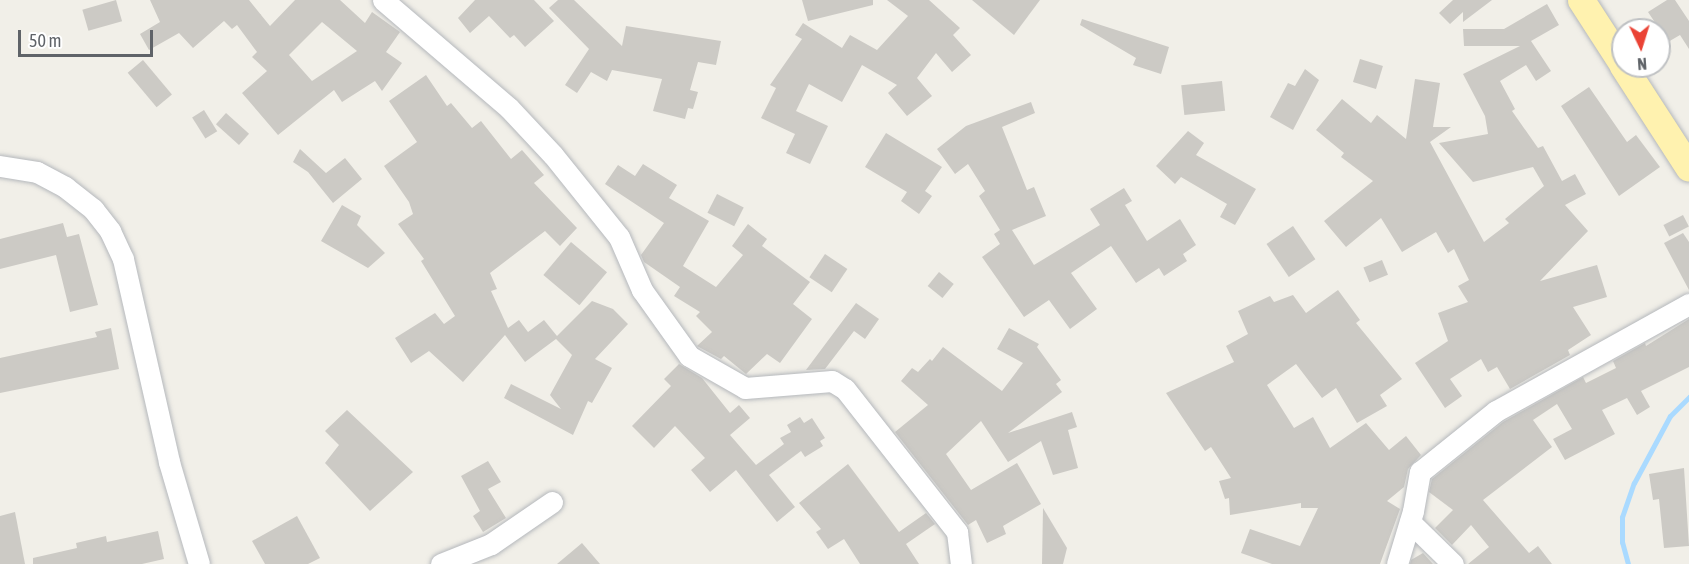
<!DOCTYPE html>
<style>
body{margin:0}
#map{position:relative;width:1689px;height:564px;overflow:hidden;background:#f1efe8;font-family:"Asap Condensed",sans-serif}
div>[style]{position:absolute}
.stream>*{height:5px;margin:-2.5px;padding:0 2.5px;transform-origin:2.5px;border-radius:2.5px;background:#aadaff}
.building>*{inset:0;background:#cccac5;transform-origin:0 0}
.roads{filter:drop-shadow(0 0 2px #b5b8bc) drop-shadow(0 0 2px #b5b8bc)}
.minor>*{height:21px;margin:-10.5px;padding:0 10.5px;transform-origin:10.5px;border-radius:10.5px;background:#fff}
.major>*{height:27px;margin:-13.5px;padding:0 13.5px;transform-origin:13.5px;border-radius:13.5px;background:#fff2af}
span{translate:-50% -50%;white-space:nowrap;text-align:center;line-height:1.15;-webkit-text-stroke:4.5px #fff;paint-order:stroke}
.north{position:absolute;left:1611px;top:18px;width:60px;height:60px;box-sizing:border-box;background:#fff;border:2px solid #bfc1c3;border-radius:50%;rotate:176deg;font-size:16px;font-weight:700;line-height:24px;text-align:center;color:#5f6368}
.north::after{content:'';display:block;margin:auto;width:21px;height:27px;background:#ea4335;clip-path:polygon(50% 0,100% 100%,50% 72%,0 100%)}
.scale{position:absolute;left:18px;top:30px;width:135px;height:27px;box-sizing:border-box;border:3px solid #5f6368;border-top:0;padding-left:8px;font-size:18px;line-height:21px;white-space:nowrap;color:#5f6368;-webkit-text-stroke:4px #fff;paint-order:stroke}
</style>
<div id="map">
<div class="stream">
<i style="left:1628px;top:564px;width:23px;rotate:-105deg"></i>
<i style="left:1622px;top:542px;width:25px;rotate:-90deg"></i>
<i style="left:1622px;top:517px;width:36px;rotate:-71deg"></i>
<i style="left:1634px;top:483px;width:76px;rotate:-61.8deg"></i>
<i style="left:1670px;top:416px;width:27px;rotate:-45deg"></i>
</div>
<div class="building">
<i style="left:116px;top:0;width:22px;height:35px;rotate:74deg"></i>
<i style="clip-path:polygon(evenodd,150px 0,249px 0,270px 26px,295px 0,340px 0,365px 23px,372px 12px,400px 32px,386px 52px,402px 63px,382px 91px,375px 81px,342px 102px,334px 90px,278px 135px,242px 93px,267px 71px,252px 57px,257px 52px,237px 25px,232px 29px,224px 21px,193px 48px,179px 33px,149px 50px,140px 34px,160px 22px,150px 0,322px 22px,357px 51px,312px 81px,289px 55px,322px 22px)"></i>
<i style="clip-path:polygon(475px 0,534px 0,554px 21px,525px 47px,514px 35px,510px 38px,489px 16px,470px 33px,458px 18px)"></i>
<i style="clip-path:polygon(558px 0,574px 0,622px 46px,626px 26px,721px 41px,716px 65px,698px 62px,690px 90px,698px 92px,693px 109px,688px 108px,685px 119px,653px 111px,662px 79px,612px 70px,607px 81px,591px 72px,577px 93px,565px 85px,589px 49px,549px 8px)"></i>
<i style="clip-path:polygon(802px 0,873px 0,873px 5px,808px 21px)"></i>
<i style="clip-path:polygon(887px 0,929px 0,960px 28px,953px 35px,971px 55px,952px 72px,936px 53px,917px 78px,932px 96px,907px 116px,888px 93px,897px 85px,862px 65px,842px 102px,809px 84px,796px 111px,828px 126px,810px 164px,786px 153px,795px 134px,761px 118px,776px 88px,770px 85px,802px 39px,795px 35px,803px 23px,842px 48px,850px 35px,877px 50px,908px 16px)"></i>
<i style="clip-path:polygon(972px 0,1040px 0,1014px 35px)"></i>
<i style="clip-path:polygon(1453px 0,1492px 0,1463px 22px,1463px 12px,1450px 24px,1439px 13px)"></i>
<i style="clip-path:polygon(1667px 0,1675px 0,1689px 21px,1689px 49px,1680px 35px,1668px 42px,1648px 12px)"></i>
<i style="clip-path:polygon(1547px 4px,1559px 25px,1531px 41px,1551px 71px,1536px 81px,1526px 65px,1500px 81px,1515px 109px,1512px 111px,1538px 148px,1543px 146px,1562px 181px,1575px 174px,1586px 194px,1565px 205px,1588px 231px,1540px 281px,1597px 265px,1607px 297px,1573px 307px,1591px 335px,1568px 350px,1570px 355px,1510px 389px,1497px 367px,1488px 372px,1481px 359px,1450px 379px,1462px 396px,1445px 408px,1415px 363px,1448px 341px,1438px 313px,1468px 302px,1458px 286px,1469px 280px,1454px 249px,1448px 253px,1436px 232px,1402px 252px,1381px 218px,1346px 247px,1324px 221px,1373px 181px,1341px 157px,1344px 153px,1316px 130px,1342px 99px,1371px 123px,1377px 115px,1406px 139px,1415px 79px,1440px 83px,1433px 127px,1451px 127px,1430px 142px,1484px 242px,1509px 223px,1505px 219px,1544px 186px,1533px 167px,1473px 182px,1439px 143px,1488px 134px,1485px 116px,1463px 74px,1520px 46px,1464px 46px,1463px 29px,1504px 29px)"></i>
<i style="clip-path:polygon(1082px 19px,1169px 47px,1161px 74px,1133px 65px,1136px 58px,1080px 25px)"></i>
<i style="left:1360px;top:59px;width:24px;height:24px;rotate:17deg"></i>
<i style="left:143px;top:60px;width:45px;height:20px;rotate:50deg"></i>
<i style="clip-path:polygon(1305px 69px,1319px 80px,1293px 130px,1270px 117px,1288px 83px,1295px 86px)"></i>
<i style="clip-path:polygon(426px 75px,447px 106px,451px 103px,472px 128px,481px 121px,511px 159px,522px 150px,544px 175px,534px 183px,577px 228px,560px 246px,545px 231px,490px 273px,497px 289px,491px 291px,508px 328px,519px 320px,528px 332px,544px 320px,557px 336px,592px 301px,613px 309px,628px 324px,595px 359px,612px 368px,592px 403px,588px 401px,573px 435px,504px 398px,511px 384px,561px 409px,550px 395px,572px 355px,556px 339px,525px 362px,505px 335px,463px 382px,429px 351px,411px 363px,395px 338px,435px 313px,444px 324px,455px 316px,421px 261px,424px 259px,398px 224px,413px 214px,409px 202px,384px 166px,417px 142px,389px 101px)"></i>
<i style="left:1222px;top:81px;width:30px;height:41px;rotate:84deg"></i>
<i style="clip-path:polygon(1589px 87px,1627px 142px,1636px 135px,1660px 167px,1619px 196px,1561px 106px)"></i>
<i style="clip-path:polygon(1031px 102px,1035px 113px,1002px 127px,1027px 190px,1034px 187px,1046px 216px,1012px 230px,1034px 265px,1100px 225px,1090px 209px,1124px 188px,1132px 201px,1125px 205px,1147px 241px,1180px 219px,1196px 245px,1183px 254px,1187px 261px,1164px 276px,1159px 268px,1136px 283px,1111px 246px,1071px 273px,1097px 309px,1070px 329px,1049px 300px,1024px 317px,982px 257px,1000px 244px,994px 234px,1000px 230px,979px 196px,985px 191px,968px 164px,955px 174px,937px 149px,966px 126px)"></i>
<i style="left:204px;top:110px;width:25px;height:14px;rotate:58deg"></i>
<i style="left:226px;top:113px;width:31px;height:15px;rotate:42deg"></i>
<i style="clip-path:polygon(1188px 131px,1204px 143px,1196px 155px,1256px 189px,1235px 225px,1220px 217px,1227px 204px,1181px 177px,1175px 184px,1156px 166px)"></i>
<i style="clip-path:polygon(886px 133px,942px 167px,925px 191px,932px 196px,919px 214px,901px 201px,907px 192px,865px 167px)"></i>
<i style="clip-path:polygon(300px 149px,326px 173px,345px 158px,362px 179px,333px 203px,308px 172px,293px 162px)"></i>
<i style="clip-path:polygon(643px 164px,677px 185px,669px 198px,709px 221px,683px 266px,716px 287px,743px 255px,732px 246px,748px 224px,767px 239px,762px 246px,810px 282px,793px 304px,812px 319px,780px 363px,767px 354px,746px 374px,724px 356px,721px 359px,697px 346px,712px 332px,696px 316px,700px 312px,674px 296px,680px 287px,644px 262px,641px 255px,664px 223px,605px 184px,618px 165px,635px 176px)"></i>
<i style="left:717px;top:194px;width:30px;height:21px;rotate:27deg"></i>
<i style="clip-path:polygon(342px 205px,361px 216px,357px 225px,385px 253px,368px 268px,321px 241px)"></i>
<i style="left:1683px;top:215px;width:13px;height:22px;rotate:63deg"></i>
<i style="clip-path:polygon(63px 223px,67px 237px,79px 234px,98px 305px,70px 312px,56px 255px,0 269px,0 239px)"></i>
<i style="left:1293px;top:226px;width:40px;height:32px;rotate:56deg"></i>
<i style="clip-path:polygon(1683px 233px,1689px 242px,1689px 290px,1664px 243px)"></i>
<i style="left:571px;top:242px;width:47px;height:43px;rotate:40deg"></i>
<i style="left:825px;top:254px;width:27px;height:28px;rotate:34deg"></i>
<i style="left:1382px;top:260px;width:16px;height:20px;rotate:68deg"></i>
<i style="left:939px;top:272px;width:19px;height:18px;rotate:39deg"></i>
<i style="clip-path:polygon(1338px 290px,1360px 320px,1356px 323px,1402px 379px,1380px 395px,1387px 406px,1357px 423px,1336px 388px,1322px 398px,1296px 364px,1267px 385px,1294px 428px,1313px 417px,1330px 448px,1366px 423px,1389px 450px,1406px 436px,1421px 455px,1408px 469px,1404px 487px,1387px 501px,1400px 509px,1380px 564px,1272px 564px,1241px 553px,1250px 529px,1300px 546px,1318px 508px,1301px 508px,1301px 503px,1230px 515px,1229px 498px,1225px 499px,1219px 481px,1231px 478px,1211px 447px,1205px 451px,1166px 393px,1234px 362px,1226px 346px,1248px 334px,1238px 311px,1270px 296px,1274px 302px,1293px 295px,1306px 313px)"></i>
<i style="clip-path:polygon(856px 303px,879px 319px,865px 339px,854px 331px,825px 369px,806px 370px)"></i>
<i style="clip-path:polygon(1689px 319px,1689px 367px,1641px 391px,1650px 407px,1637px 415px,1627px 398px,1602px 410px,1615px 434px,1565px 460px,1553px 439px,1572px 429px,1557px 404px,1533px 420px,1552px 447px,1483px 500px,1529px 553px,1538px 546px,1552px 564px,1468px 564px,1489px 547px,1471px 525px,1452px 545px,1435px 528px,1453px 510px,1429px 492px,1432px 479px,1503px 422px,1583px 377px,1586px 383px,1616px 368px,1613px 361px,1645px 343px,1646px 346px)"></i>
<i style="clip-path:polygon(111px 328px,119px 369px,0 393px,0 358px,97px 337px,95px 332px)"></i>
<i style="clip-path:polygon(1009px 328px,1039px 344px,1037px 347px,1061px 380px,1056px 384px,1062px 392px,1008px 433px,1072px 412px,1077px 427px,1068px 430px,1078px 468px,1053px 475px,1041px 441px,1008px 462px,981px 421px,946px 454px,971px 490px,1017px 463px,1041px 504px,1003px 526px,1006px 534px,987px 543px,976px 520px,968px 525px,895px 432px,928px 405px,901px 381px,912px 368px,918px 372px,930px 359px,932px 361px,943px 347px,1002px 391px,1023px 363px,997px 349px)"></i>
<i style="clip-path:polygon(679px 364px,702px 378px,730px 413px,739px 405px,750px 418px,730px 435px,756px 465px,784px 444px,780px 438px,791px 432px,787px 425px,800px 417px,804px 423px,812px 418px,825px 438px,820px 441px,823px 446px,805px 457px,801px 451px,769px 475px,795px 507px,777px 522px,736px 470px,710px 492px,691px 470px,705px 458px,675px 426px,654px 448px,632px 426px,671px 386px,664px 379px)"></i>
<i style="clip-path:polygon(347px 410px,413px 472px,370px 511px,325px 463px,339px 445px,325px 431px)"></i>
<i style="clip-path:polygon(488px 461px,501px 482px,488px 489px,506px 518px,483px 532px,473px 516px,480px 511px,461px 476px)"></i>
<i style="clip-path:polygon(848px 464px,899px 532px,926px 513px,935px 524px,906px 544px,919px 564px,860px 564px,844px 539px,828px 549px,816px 532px,821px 529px,799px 503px)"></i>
<i style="clip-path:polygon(1684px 468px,1689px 546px,1664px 548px,1659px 499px,1653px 500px,1649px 474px)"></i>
<i style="clip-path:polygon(1043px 508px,1067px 548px,1063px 564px,1042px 564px)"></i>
<i style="clip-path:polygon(15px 512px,25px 564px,0 564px,0 516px)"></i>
<i style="clip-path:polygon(297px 516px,320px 558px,308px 564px,265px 564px,252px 541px)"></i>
<i style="clip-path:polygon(158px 531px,164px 559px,142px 564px,33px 564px,33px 558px,77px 548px,76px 543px,106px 536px,107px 542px)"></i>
<i style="clip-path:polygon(582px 543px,600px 564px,557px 564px)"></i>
<i style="clip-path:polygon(1423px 553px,1433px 564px,1410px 564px,1411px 560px)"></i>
</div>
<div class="roads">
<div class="minor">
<i style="left:383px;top:0;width:166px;rotate:40.6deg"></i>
<i style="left:509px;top:108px;width:64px;rotate:46.9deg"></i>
<i style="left:553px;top:155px;width:105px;rotate:51.2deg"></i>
<i style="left:619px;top:237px;width:58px;rotate:66.5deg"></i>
<i style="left:642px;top:290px;width:81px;rotate:54.5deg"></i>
<i style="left:689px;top:356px;width:64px;rotate:29.7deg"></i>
<i style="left:745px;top:388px;width:87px;rotate:-4.6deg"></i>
<i style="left:832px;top:381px;width:15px;rotate:32deg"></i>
<i style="left:845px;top:389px;width:182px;rotate:51.9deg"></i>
<i style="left:957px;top:532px;width:32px;rotate:83deg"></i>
<i style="left:0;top:166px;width:37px;rotate:9deg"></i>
<i style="left:37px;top:172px;width:32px;rotate:28deg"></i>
<i style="left:65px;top:187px;width:36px;rotate:38deg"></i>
<i style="left:93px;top:209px;width:28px;rotate:52deg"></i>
<i style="left:110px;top:231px;width:31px;rotate:65deg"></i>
<i style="left:123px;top:259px;width:208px;rotate:77.2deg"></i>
<i style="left:169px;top:462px;width:106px;rotate:73.6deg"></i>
<i style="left:1410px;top:522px;width:60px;rotate:44.3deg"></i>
<i style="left:441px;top:564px;width:54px;rotate:-21.8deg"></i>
<i style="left:491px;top:544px;width:74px;rotate:-34.5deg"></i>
<i style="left:1397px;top:564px;width:55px;rotate:-73.2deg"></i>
<i style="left:1413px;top:511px;width:40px;rotate:-80deg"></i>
<i style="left:1420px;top:472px;width:97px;rotate:-38.8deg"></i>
<i style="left:1496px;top:411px;width:221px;rotate:-29deg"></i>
</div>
<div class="major">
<i style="left:1581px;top:0;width:77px;rotate:57.1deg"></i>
<i style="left:1623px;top:66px;width:121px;rotate:57.1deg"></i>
</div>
</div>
<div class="north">N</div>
<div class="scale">50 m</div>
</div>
